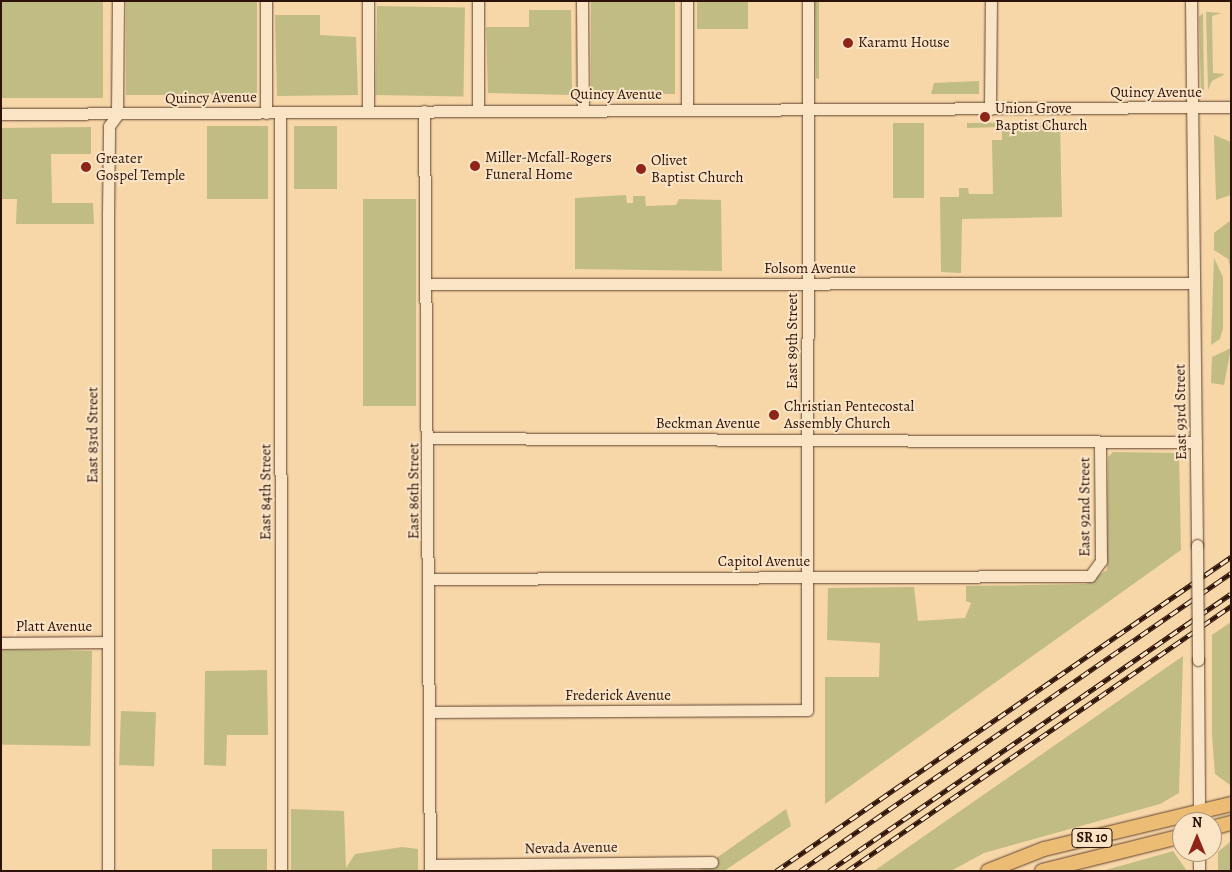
<!DOCTYPE html>
<style>
body{margin:0}
#map{position:relative;width:1232px;height:872px;overflow:hidden;background:#f7d6a8;font-family:Alegreya,serif}
div>[style]{position:absolute}
.green>*{inset:0;background:#c1bc84;transform-origin:0 0}
.roads{filter:drop-shadow(0 0 1px #60432f) drop-shadow(0 0 1px #60432f)}
.minor>*{height:11px;margin:-5.5px;padding:0 5.5px;transform-origin:5.5px;border-radius:5.5px;background:#fae4c6}
.major>*{height:14px;margin:-7px;padding:0 7px;transform-origin:7px;border-radius:7px;background:#ecbb74}
.rail>*{height:5px;margin-top:-2.5px;transform-origin:0;background:repeating-linear-gradient(90deg,#fae4c6 0 9px,#2d1207 0 18px);box-sizing:border-box;border-block:1px solid #2d1207}
.bridges{filter:drop-shadow(0 0 1px #60432f) drop-shadow(0 0 1px #60432f)}
.minor-bridge>*{height:11px;margin:-5.5px;padding:0 5.5px;transform-origin:5.5px;border-radius:5.5px;background:#fae4c6}
.dots>*{width:14px;height:14px;translate:-50% -50%;box-sizing:border-box;border:2px solid #fae4c6;border-radius:50%}
span{translate:-50% -50%;white-space:nowrap;text-align:center;line-height:1.15;-webkit-text-stroke:4px #fae4c6;paint-order:stroke}
.shield-label span{padding:1px 4px;background:#fae4c6;border:1px solid;border-radius:4px;-webkit-text-stroke-width:0}
.shield-label{font-size:14px;color:#2d1207;font-weight:700}
.poi-label{font-size:15px;color:#2d1207}
.left{translate:0 -50%;text-align:left}
.street-label{font-size:15px;color:#2d1207}
.frame{position:absolute;inset:0;border:2px solid #2d1207;pointer-events:none}
.north{position:absolute;left:1172px;top:812px;width:50px;height:50px;box-sizing:border-box;background:#fae4c6;border:1px solid #a8907a;border-radius:50%;rotate:0deg;font-size:14px;font-weight:700;line-height:20px;text-align:center;color:#2d1207}
.north::after{content:'';display:block;margin:auto;width:18px;height:22px;background:#8f2418;clip-path:polygon(50% 0,100% 100%,50% 72%,0 100%)}
</style>
<div id="map">
<div class="green">
<i style="left:1px;top:1px;width:102px;height:97px"></i>
<i style="left:126px;top:1px;width:131px;height:94px"></i>
<i style="left:591px;top:1px;width:84px;height:93px"></i>
<i style="left:697px;top:1px;width:51px;height:28px"></i>
<i style="clip-path:polygon(815px 1px,819px 1px,819px 79px,816px 78px)"></i>
<i style="left:377px;top:6px;width:88px;height:89px;rotate:1deg"></i>
<i style="clip-path:polygon(529px 10px,571px 10px,572px 95px,488px 93px,486px 27px,529px 27px)"></i>
<i style="clip-path:polygon(1206px 12px,1222px 13px,1212px 16px,1213px 73px,1225px 74px,1212px 81px,1208px 90px)"></i>
<i style="clip-path:polygon(1203px 13px,1204px 90px,1201px 92px,1199px 17px)"></i>
<i style="clip-path:polygon(275px 15px,320px 15px,320px 35px,356px 37px,358px 95px,277px 96px)"></i>
<i style="clip-path:polygon(979px 81px,979px 94px,931px 94px,934px 83px)"></i>
<i style="clip-path:polygon(1060px 122px,1062px 217px,962px 219px,961px 273px,941px 272px,940px 197px,959px 197px,959px 188px,968px 188px,969px 194px,993px 194px,992px 140px,1002px 140px,1002px 127px,967px 128px,967px 123px)"></i>
<i style="left:924px;top:123px;width:75px;height:31px;rotate:90deg"></i>
<i style="left:268px;top:126px;width:73px;height:61px;rotate:90deg"></i>
<i style="left:337px;top:126px;width:63px;height:43px;rotate:90deg"></i>
<i style="clip-path:polygon(91px 127px,91px 154px,51px 154px,52px 203px,93px 203px,94px 224px,16px 224px,17px 199px,1px 199px,1px 128px)"></i>
<i style="clip-path:polygon(1214px 135px,1231px 142px,1231px 195px,1216px 200px)"></i>
<i style="clip-path:polygon(626px 195px,627px 203px,633px 203px,633px 196px,645px 196px,646px 206px,676px 205px,679px 199px,721px 200px,722px 271px,575px 269px,575px 198px)"></i>
<i style="left:363px;top:199px;width:53px;height:207px"></i>
<i style="clip-path:polygon(1231px 220px,1231px 270px,1228px 259px,1214px 250px,1214px 233px)"></i>
<i style="clip-path:polygon(1214px 258px,1223px 277px,1223px 328px,1220px 339px,1211px 345px)"></i>
<i style="clip-path:polygon(1231px 348px,1224px 385px,1211px 383px,1212px 357px)"></i>
<i style="clip-path:polygon(1113px 452px,1179px 453px,1181px 550px,825px 804px,825px 677px,879px 677px,880px 643px,827px 640px,828px 588px,914px 587px,918px 621px,965px 618px,971px 603px,966px 601px,966px 586px,1086px 584px,1107px 570px,1108px 457px)"></i>
<i style="clip-path:polygon(1231px 622px,1231px 785px,1230px 785px,1215px 774px,1212px 734px,1212px 635px)"></i>
<i style="left:92px;top:651px;width:95px;height:91px;rotate:91deg"></i>
<i style="clip-path:polygon(1183px 656px,1179px 793px,1160px 804px,984px 853px,951px 871px,874px 871px)"></i>
<i style="clip-path:polygon(267px 670px,268px 735px,227px 735px,226px 766px,204px 765px,205px 671px)"></i>
<i style="left:121px;top:711px;width:35px;height:54px;rotate:2deg"></i>
<i style="clip-path:polygon(291px 809px,344px 811px,346px 868px,355px 854px,402px 847px,418px 849px,418px 871px,291px 871px)"></i>
<i style="clip-path:polygon(786px 809px,791px 826px,724px 871px,698px 871px)"></i>
<i style="clip-path:polygon(1231px 841px,1230px 871px,1218px 871px,1218px 852px)"></i>
<i style="left:212px;top:849px;width:55px;height:22px"></i>
<i style="clip-path:polygon(1173px 851px,1187px 871px,1102px 871px,1163px 854px)"></i>
</div>
<div class="roads">
<div class="minor">
<i style="left:266px;top:1px;width:112px;rotate:90deg"></i>
<i style="left:368px;top:1px;width:110px;rotate:90deg"></i>
<i style="left:478px;top:1px;width:108px;rotate:90deg"></i>
<i style="left:582px;top:1px;width:109px;rotate:89.5deg"></i>
<i style="left:1191px;top:1px;width:544px;rotate:89.37deg"></i>
<i style="left:990px;top:109px;width:108px;rotate:-89.5deg"></i>
<i style="left:687px;top:110px;width:109px;rotate:-90deg"></i>
<i style="left:424px;top:111px;width:760px;rotate:89.55deg"></i>
<i style="left:280px;top:112px;width:759px;rotate:89.92deg"></i>
<i style="left:1px;top:114px;width:1230px;rotate:-0.33deg"></i>
<i style="left:426px;top:284px;width:768px;rotate:-0.07deg"></i>
<i style="left:429px;top:438px;width:767px;rotate:0.3deg"></i>
<i style="left:429px;top:579px;width:661px;rotate:-0.26deg"></i>
<i style="left:1090px;top:576px;width:19px;rotate:-54deg"></i>
<i style="left:1101px;top:561px;width:119px;rotate:-90.5deg"></i>
<i style="left:1px;top:643px;width:107px;rotate:-0.5deg"></i>
<i style="left:1198px;top:660px;width:162px;rotate:89.6deg"></i>
<i style="left:429px;top:712px;width:378px;rotate:-0.3deg"></i>
<i style="left:807px;top:710px;width:709px;rotate:-89.92deg"></i>
<i style="left:430px;top:865px;width:282px;rotate:-0.6deg"></i>
<i style="left:108px;top:871px;width:657px;rotate:-90deg"></i>
<i style="left:108px;top:214px;width:88px;rotate:-89.3deg"></i>
<i style="left:109px;top:126px;width:14px;rotate:-54deg"></i>
<i style="left:117px;top:115px;width:114px;rotate:-89.5deg"></i>
<i style="left:1199px;top:871px;width:19px;rotate:-90deg"></i>
</div>
<div class="major">
<i style="left:1212px;top:828px;width:20px;rotate:-15deg"></i>
<i style="left:988px;top:871px;width:60px;rotate:-21.4deg"></i>
<i style="left:1044px;top:849px;width:192px;rotate:-13.5deg"></i>
<i style="left:1042px;top:871px;width:144px;rotate:-14deg"></i>
</div>
</div>
<div class="rail">
<i style="left:776px;top:871px;width:553px;rotate:-34.61deg"></i>
<i style="left:800px;top:871px;width:524px;rotate:-34.66deg"></i>
<i style="left:829px;top:871px;width:488px;rotate:-34.6deg"></i>
<i style="left:847px;top:871px;width:467px;rotate:-34.6deg"></i>
</div>
<div class="bridges">
<div class="minor-bridge">
<i style="left:1197px;top:545px;width:115px;rotate:89.5deg"></i>
</div>
</div>
<div class="dots">
<i style="left:848px;top:43px;background:#8f2418"></i>
<i style="left:985px;top:117px;background:#8f2418"></i>
<i style="left:475px;top:166px;background:#8f2418"></i>
<i style="left:86px;top:167px;background:#8f2418"></i>
<i style="left:641px;top:169px;background:#8f2418"></i>
<i style="left:774px;top:415px;background:#8f2418"></i>
</div>
<div class="shield-label">
<span style="left:1092px;top:838px">SR 10</span>
</div>
<div class="poi-label">
<span class="left" style="left:858px;top:43px">Karamu House</span>
<span class="left" style="left:995px;top:117px">Union Grove<br>Baptist Church</span>
<span class="left" style="left:485px;top:166px">Miller-Mcfall-Rogers<br>Funeral Home</span>
<span class="left" style="left:96px;top:167px">Greater<br>Gospel Temple</span>
<span class="left" style="left:651px;top:169px">Olivet<br>Baptist Church</span>
<span class="left" style="left:784px;top:415px">Christian Pentecostal<br>Assembly Church</span>
</div>
<div class="street-label">
<span style="left:1156px;top:93px">Quincy Avenue</span>
<span style="left:616px;top:95px">Quincy Avenue</span>
<span style="left:211px;top:98px;rotate:-1deg">Quincy Avenue</span>
<span style="left:810px;top:269px">Folsom Avenue</span>
<span style="left:793px;top:341px;rotate:-90deg">East 89th Street</span>
<span style="left:1181px;top:412px;rotate:-91deg">East 93rd Street</span>
<span style="left:708px;top:424px">Beckman Avenue</span>
<span style="left:93px;top:435px;rotate:-90deg">East 83rd Street</span>
<span style="left:414px;top:491px;rotate:-90deg">East 86th Street</span>
<span style="left:266px;top:492px;rotate:-90deg">East 84th Street</span>
<span style="left:1085px;top:507px;rotate:-90deg">East 92nd Street</span>
<span style="left:764px;top:562px">Capitol Avenue</span>
<span style="left:54px;top:627px">Platt Avenue</span>
<span style="left:618px;top:696px">Frederick Avenue</span>
<span style="left:571px;top:848px;rotate:-1deg">Nevada Avenue</span>
</div>
<div class="frame"></div>
<div class="north">N</div>
</div>
